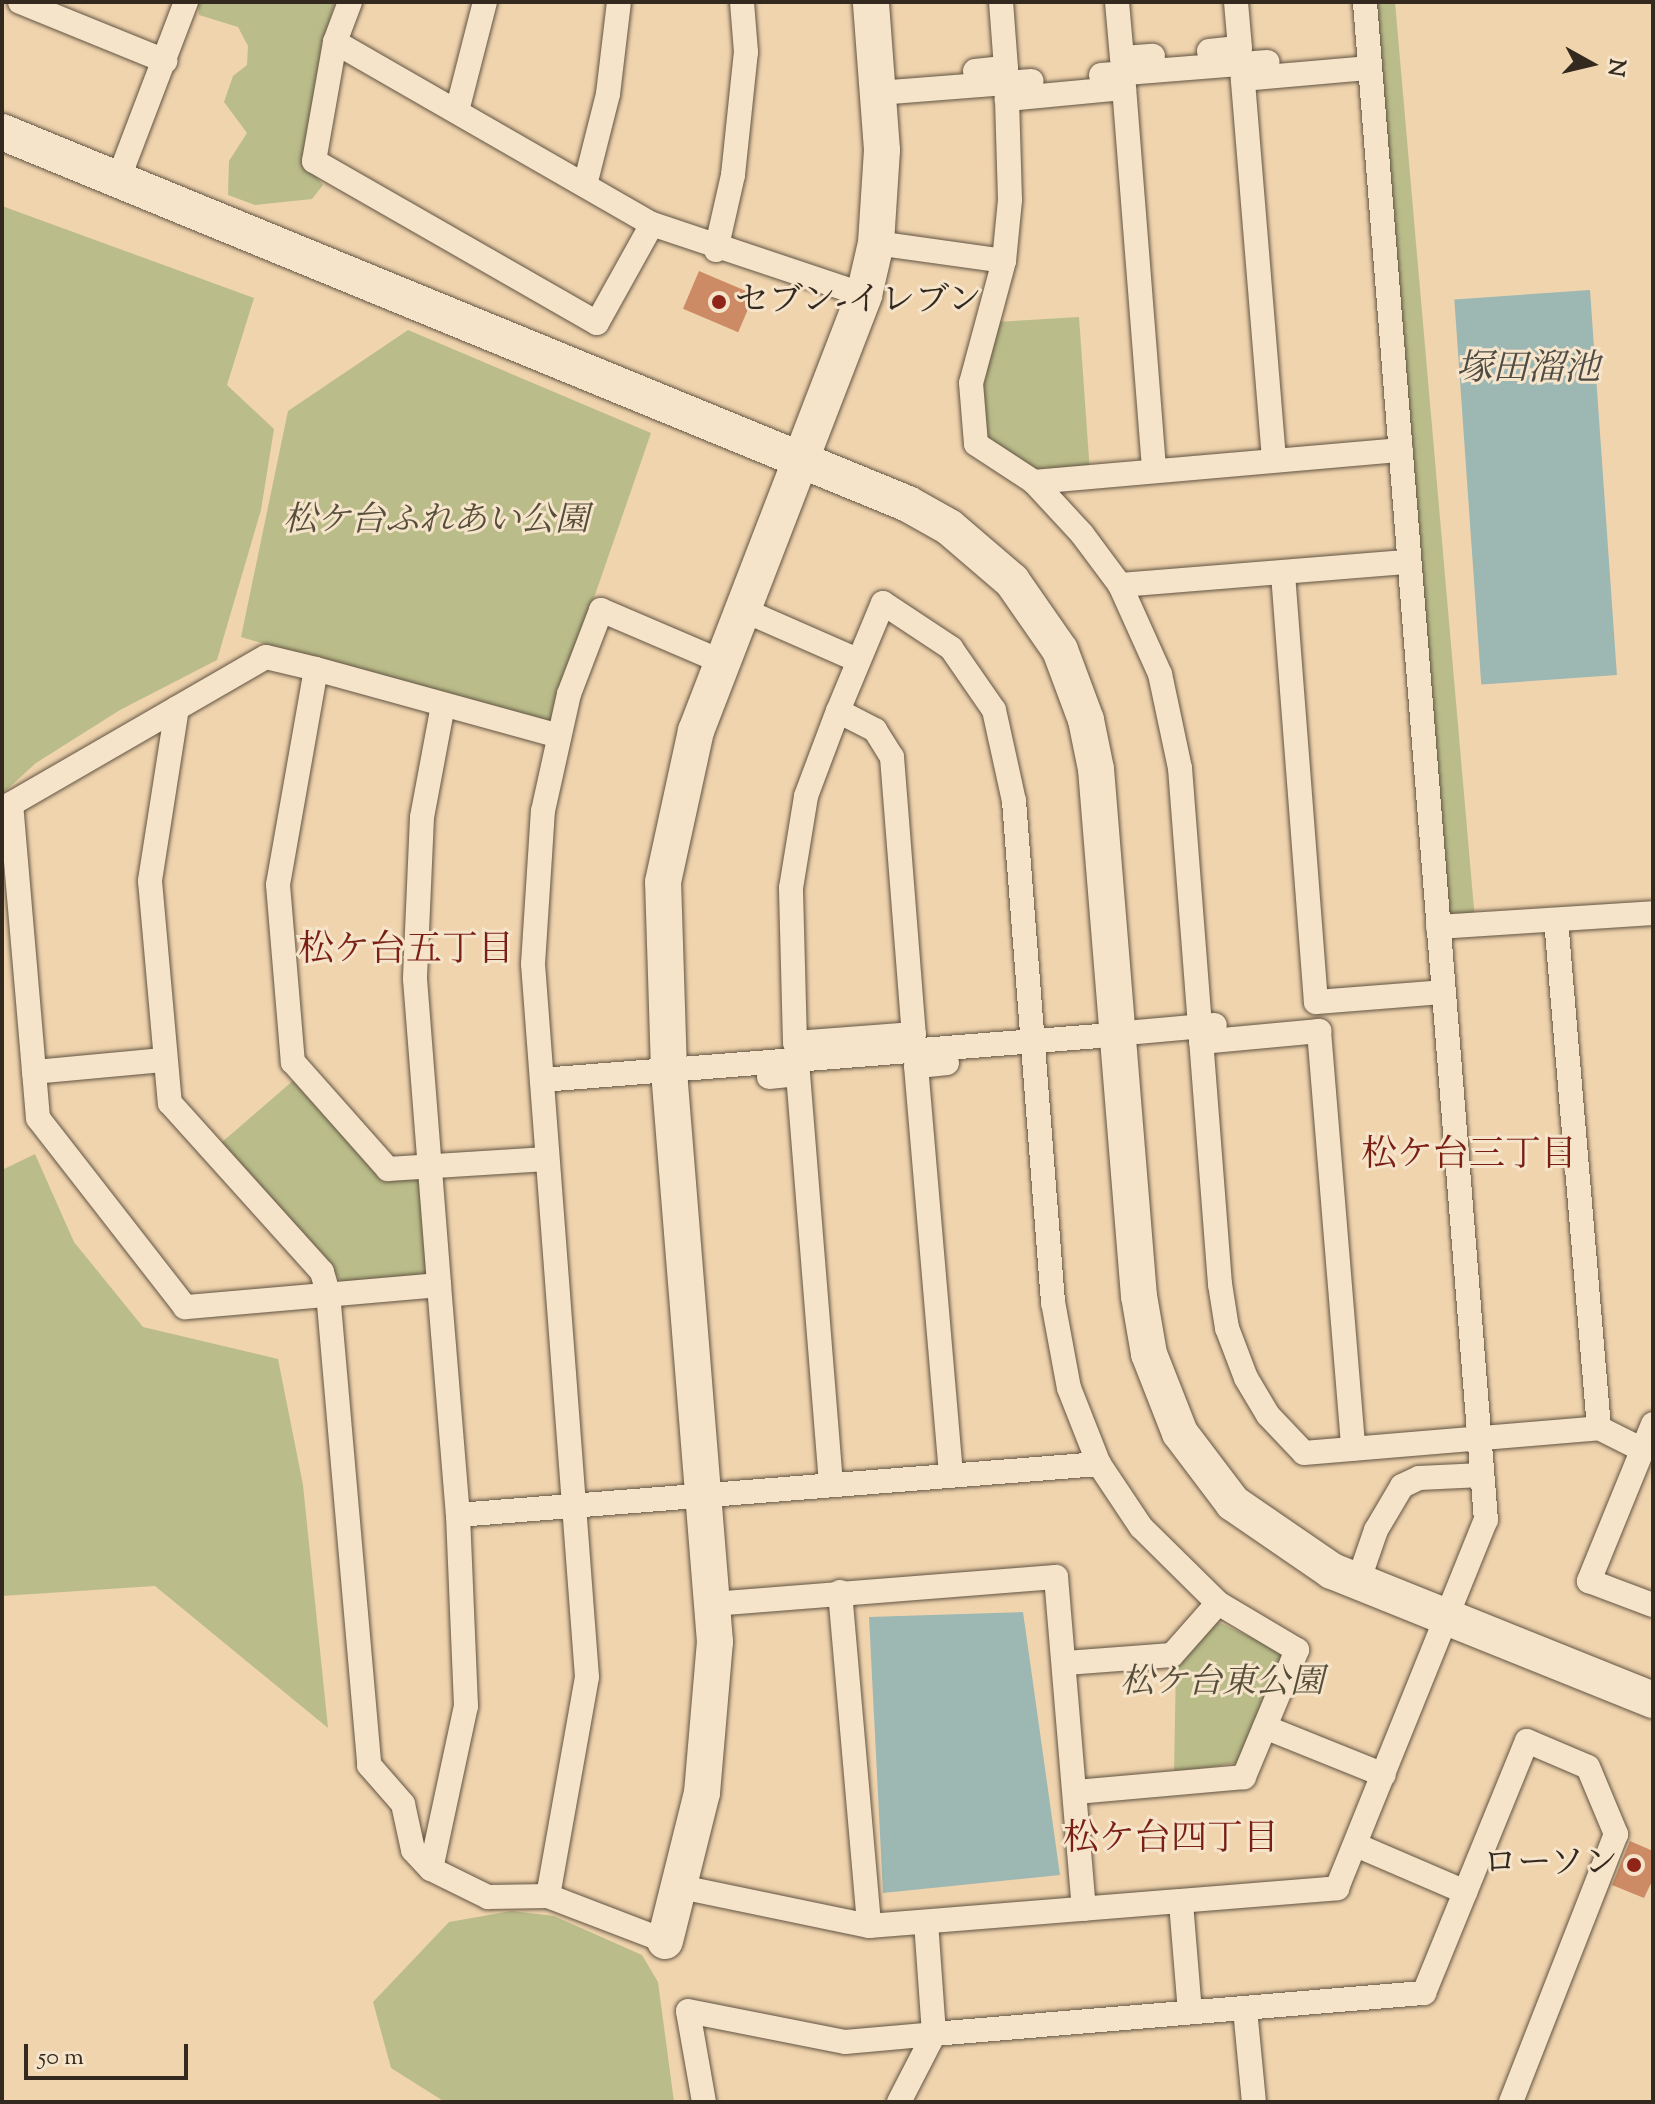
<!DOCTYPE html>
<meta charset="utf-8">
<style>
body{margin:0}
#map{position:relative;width:1655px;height:2104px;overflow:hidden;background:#f0d4ae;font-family:"Sorts Mill Goudy","Noto Serif JP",serif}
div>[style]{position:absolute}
.green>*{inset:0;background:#babd8a}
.water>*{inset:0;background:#9db7b3;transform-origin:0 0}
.building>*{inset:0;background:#cc8b64;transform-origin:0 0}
.roads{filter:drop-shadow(0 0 2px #625443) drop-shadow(0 0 2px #625443)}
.street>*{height:24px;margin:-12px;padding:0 12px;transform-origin:12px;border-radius:12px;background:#f5e3ca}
.secondary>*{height:36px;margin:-18px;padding:0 18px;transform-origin:18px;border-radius:18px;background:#f5e3ca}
.dots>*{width:22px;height:22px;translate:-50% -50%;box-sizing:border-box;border:4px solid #f5e3ca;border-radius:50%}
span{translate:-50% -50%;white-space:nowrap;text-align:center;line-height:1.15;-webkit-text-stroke:6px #f5e3ca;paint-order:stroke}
.poi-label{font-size:34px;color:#33291f}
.left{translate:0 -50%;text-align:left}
.right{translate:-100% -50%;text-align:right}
.park-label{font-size:34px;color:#554e3a;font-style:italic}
.water-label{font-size:36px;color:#4e4c44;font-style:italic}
.neighbourhood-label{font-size:36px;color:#7a1f14}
.frame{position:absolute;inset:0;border:4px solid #33291f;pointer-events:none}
.north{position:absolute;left:1551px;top:24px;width:80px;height:80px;-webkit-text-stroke:6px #f5e3ca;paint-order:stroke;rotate:98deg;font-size:22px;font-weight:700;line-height:32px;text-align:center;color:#33291f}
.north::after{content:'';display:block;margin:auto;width:28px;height:36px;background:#33291f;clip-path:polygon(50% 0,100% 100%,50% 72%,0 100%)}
.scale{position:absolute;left:24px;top:2044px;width:164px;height:36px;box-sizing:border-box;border:4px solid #33291f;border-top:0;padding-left:10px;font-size:24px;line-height:28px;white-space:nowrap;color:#33291f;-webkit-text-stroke:6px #f5e3ca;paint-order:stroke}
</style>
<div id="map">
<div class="green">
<i style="clip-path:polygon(198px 2px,335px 2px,321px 49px,311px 170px,323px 185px,312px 199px,255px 205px,228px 195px,229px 161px,247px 133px,224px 102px,233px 76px,247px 65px,248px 46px,238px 27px,199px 15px)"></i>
<i style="clip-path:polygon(1371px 2px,1395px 2px,1475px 920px,1447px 920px)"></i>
<i style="clip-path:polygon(2px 206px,254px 298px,227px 385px,274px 429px,261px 510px,217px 660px,120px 710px,36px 763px,2px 794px)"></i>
<i style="clip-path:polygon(1079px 317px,1090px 473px,1035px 479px,979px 442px,985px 353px,997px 322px)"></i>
<i style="clip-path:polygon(408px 330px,651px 433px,549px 728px,241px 637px,288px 411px)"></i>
<i style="clip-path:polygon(295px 1079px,385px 1178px,423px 1177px,432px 1278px,344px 1284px,221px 1143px)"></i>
<i style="clip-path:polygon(35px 1154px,74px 1242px,143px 1327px,278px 1359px,303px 1485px,328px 1728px,155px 1586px,2px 1596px,2px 1170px)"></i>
<i style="clip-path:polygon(1216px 1621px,1280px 1651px,1282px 1660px,1241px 1762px,1174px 1773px,1176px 1664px)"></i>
<i style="clip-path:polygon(512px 1911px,554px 1916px,642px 1955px,658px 1982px,674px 2102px,445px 2102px,391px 2068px,373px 2002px,449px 1922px)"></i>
</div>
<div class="water">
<i style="left:1590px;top:290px;width:386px;height:136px;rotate:86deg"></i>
<i style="clip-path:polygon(1023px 1612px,1060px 1875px,883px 1893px,869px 1617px)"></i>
</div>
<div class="building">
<i style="left:699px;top:271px;width:60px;height:41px;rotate:23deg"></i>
<i style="clip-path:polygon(1630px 1841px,1653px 1851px,1653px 1879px,1644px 1898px,1612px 1885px)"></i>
</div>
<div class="roads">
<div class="street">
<i style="left:20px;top:2px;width:157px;rotate:22.1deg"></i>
<i style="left:350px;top:2px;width:43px;rotate:110.6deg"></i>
<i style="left:335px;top:42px;width:121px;rotate:100deg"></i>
<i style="left:314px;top:161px;width:326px;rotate:29.8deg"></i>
<i style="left:597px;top:323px;width:113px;rotate:-60.9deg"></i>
<i style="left:1117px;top:2px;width:56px;rotate:84.9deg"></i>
<i style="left:1122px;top:58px;width:31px;rotate:-4deg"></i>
<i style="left:335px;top:42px;width:366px;rotate:29.9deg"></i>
<i style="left:652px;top:224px;width:224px;rotate:18.5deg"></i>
<i style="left:1209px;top:51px;width:31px;rotate:-6deg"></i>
<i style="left:1240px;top:48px;width:46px;rotate:-95deg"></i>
<i style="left:975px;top:71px;width:31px;rotate:-6deg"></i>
<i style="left:1006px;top:68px;width:66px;rotate:-94.3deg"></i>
<i style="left:1101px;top:75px;width:167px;rotate:-4.5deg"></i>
<i style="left:878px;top:93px;width:154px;rotate:-4.5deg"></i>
<i style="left:457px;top:111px;width:113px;rotate:-75.6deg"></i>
<i style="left:118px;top:180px;width:191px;rotate:-69.1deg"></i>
<i style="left:585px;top:185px;width:94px;rotate:-75.8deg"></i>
<i style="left:608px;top:94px;width:93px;rotate:-83.2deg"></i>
<i style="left:876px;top:243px;width:129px;rotate:8deg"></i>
<i style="left:716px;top:250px;width:77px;rotate:-77.2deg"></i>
<i style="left:733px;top:175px;width:124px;rotate:-84deg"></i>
<i style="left:746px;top:52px;width:50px;rotate:-94.6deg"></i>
<i style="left:1274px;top:459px;width:381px;rotate:-94.7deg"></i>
<i style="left:1243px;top:79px;width:127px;rotate:-5deg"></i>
<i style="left:1154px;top:468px;width:381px;rotate:-94.5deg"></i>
<i style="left:1124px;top:88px;width:118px;rotate:174.6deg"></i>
<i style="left:1007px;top:99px;width:101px;rotate:88.3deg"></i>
<i style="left:1010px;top:200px;width:61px;rotate:95.6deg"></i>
<i style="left:1004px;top:261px;width:126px;rotate:105.1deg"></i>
<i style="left:971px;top:383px;width:61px;rotate:85.3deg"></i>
<i style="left:976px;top:444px;width:69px;rotate:33.2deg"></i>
<i style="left:1034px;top:482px;width:71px;rotate:47.3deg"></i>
<i style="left:1082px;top:534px;width:64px;rotate:53.3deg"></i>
<i style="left:1120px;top:585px;width:98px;rotate:65.8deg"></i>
<i style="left:1160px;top:674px;width:96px;rotate:78deg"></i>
<i style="left:1180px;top:768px;width:518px;rotate:85.57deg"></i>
<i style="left:1220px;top:1284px;width:45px;rotate:81deg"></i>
<i style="left:1227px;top:1328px;width:53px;rotate:69.2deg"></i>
<i style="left:1246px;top:1378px;width:43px;rotate:59.3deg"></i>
<i style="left:1268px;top:1415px;width:52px;rotate:46.5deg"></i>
<i style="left:1304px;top:1453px;width:296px;rotate:-4.8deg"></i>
<i style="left:1599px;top:1428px;width:49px;rotate:26.6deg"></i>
<i style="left:1034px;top:482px;width:368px;rotate:-5deg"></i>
<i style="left:1283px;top:574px;width:429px;rotate:85.6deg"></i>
<i style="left:1316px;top:1002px;width:127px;rotate:-4.5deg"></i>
<i style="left:1120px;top:585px;width:290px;rotate:-4.6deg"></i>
<i style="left:741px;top:609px;width:127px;rotate:23.7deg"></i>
<i style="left:316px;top:669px;width:219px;rotate:100deg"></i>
<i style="left:278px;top:885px;width:178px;rotate:85.2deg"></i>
<i style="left:293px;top:1062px;width:143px;rotate:48.4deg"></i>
<i style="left:388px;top:1169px;width:159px;rotate:-3.6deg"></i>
<i style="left:443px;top:705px;width:114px;rotate:100.6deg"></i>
<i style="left:422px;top:817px;width:162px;rotate:92.5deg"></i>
<i style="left:415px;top:979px;width:307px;rotate:85.5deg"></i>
<i style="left:439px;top:1285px;width:255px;rotate:175deg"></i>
<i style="left:185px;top:1307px;width:239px;rotate:-127.9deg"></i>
<i style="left:38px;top:1118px;width:315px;rotate:-94.9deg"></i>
<i style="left:11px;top:804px;width:294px;rotate:-30deg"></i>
<i style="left:266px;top:657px;width:51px;rotate:13.5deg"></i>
<i style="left:316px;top:669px;width:252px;rotate:15.4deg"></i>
<i style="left:177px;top:708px;width:175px;rotate:98.9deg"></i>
<i style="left:150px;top:881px;width:223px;rotate:84.9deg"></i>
<i style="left:170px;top:1103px;width:227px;rotate:48deg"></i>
<i style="left:322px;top:1272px;width:22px;rotate:74deg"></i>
<i style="left:328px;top:1293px;width:474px;rotate:85deg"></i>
<i style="left:369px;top:1765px;width:52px;rotate:48.9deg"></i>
<i style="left:403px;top:1804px;width:47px;rotate:77.7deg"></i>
<i style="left:413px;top:1850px;width:26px;rotate:47deg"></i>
<i style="left:431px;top:1869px;width:64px;rotate:26.2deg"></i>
<i style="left:488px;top:1897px;width:60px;rotate:-1deg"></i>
<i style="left:548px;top:1896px;width:125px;rotate:21deg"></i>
<i style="left:838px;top:711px;width:117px;rotate:-67.4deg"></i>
<i style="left:883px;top:603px;width:82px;rotate:33.5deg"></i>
<i style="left:951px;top:648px;width:75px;rotate:55.3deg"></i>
<i style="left:994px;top:710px;width:93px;rotate:77.6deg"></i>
<i style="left:1014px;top:801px;width:503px;rotate:85.55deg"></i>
<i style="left:1053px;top:1302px;width:87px;rotate:79.5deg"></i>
<i style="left:1069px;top:1388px;width:82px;rotate:68.5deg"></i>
<i style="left:1099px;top:1464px;width:76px;rotate:56.3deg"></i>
<i style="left:1141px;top:1527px;width:108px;rotate:44.6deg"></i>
<i style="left:1218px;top:1603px;width:92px;rotate:30.7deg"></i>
<i style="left:1297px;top:1650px;width:138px;rotate:112.7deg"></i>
<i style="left:1244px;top:1777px;width:168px;rotate:174.9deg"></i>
<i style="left:838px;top:711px;width:42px;rotate:27.2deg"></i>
<i style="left:875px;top:730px;width:32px;rotate:58deg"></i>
<i style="left:892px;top:757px;width:278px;rotate:85.5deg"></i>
<i style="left:914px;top:1034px;width:119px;rotate:175.7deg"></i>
<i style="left:795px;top:1043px;width:155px;rotate:-91.5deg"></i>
<i style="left:791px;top:888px;width:93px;rotate:-80.7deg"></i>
<i style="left:806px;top:796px;width:91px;rotate:-69.4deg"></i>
<i style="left:1556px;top:920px;width:510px;rotate:85.16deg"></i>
<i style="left:1438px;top:927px;width:215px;rotate:-3.7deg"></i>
<i style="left:1137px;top:1032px;width:78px;rotate:-5.1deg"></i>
<i style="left:1201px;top:1042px;width:119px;rotate:-5.3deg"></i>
<i style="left:1319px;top:1031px;width:419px;rotate:85.3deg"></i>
<i style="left:947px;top:1063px;width:31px;rotate:174deg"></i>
<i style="left:916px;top:1066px;width:410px;rotate:85.1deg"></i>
<i style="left:34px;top:1072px;width:131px;rotate:-5.3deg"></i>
<i style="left:769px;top:1077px;width:29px;rotate:-6deg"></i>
<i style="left:798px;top:1074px;width:412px;rotate:85.4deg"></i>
<i style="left:542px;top:1080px;width:558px;rotate:-4.52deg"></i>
<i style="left:439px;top:1285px;width:231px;rotate:85.3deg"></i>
<i style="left:458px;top:1515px;width:643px;rotate:-4.55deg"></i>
<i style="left:1653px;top:1424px;width:170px;rotate:112.2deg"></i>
<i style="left:1589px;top:1581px;width:68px;rotate:20.6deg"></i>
<i style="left:1358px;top:1582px;width:55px;rotate:-70.9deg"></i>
<i style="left:1376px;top:1530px;width:51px;rotate:-59.4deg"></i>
<i style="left:1402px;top:1486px;width:19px;rotate:-25deg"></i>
<i style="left:1419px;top:1478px;width:63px;rotate:-2.7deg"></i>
<i style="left:840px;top:1592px;width:335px;rotate:85deg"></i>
<i style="left:712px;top:1604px;width:345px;rotate:-4.5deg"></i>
<i style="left:1056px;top:1577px;width:333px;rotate:85.2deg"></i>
<i style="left:1066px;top:1663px;width:106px;rotate:-4.3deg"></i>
<i style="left:1172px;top:1655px;width:69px;rotate:-48.5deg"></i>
<i style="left:1265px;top:1727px;width:128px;rotate:22deg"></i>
<i style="left:1356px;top:1845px;width:119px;rotate:23.3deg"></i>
<i style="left:431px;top:1869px;width:167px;rotate:-77.9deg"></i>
<i style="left:466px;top:1706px;width:191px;rotate:-92.4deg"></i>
<i style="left:681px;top:1887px;width:192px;rotate:11.7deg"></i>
<i style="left:869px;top:1926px;width:470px;rotate:-4.6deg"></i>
<i style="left:1337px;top:1888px;width:397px;rotate:-68deg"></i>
<i style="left:1486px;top:1520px;width:1523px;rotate:-94.56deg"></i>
<i style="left:548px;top:1896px;width:222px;rotate:-79.9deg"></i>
<i style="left:587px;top:1677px;width:715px;rotate:-94.33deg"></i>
<i style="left:533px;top:964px;width:153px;rotate:-86.3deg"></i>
<i style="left:543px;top:811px;width:120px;rotate:-77.5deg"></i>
<i style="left:569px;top:694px;width:90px;rotate:-69.1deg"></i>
<i style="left:601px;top:610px;width:129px;rotate:23.2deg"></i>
<i style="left:1181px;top:1903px;width:109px;rotate:85.3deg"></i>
<i style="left:926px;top:1922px;width:112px;rotate:85.9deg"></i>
<i style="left:934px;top:2034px;width:492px;rotate:-4.8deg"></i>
<i style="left:1424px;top:1993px;width:272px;rotate:-67.8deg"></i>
<i style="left:1527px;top:1741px;width:66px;rotate:23.1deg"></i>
<i style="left:1588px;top:1767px;width:73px;rotate:67.3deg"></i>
<i style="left:1616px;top:1834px;width:288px;rotate:111.4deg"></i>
<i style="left:1245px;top:2009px;width:93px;rotate:84.5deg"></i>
<i style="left:704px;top:2102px;width:92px;rotate:-100deg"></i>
<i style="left:688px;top:2011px;width:160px;rotate:11.2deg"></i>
<i style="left:845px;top:2042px;width:89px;rotate:-5.1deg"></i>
<i style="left:899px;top:2102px;width:76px;rotate:-62.8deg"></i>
</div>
<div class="secondary">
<i style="left:2px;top:132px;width:979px;rotate:22.32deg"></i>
<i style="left:908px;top:504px;width:47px;rotate:29.3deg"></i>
<i style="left:949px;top:527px;width:83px;rotate:40.6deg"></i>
<i style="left:1012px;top:581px;width:84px;rotate:55.2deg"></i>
<i style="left:1060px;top:650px;width:75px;rotate:69.6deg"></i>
<i style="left:1086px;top:720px;width:50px;rotate:78.5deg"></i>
<i style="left:1096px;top:769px;width:529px;rotate:85.34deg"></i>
<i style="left:1139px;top:1296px;width:59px;rotate:80.2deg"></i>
<i style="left:1149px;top:1354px;width:85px;rotate:68.6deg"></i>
<i style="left:1180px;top:1433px;width:88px;rotate:52.9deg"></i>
<i style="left:1233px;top:1503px;width:120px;rotate:34.5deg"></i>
<i style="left:1332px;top:1571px;width:346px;rotate:21.9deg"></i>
<i style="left:665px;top:1941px;width:153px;rotate:-76deg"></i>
<i style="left:702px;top:1793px;width:152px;rotate:-85.1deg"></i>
<i style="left:715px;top:1642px;width:573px;rotate:-94.61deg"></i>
<i style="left:669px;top:1071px;width:189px;rotate:-91.8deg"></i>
<i style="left:663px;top:882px;width:155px;rotate:-77.7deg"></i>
<i style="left:696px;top:731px;width:467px;rotate:-68.9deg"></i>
<i style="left:864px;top:295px;width:53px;rotate:-77deg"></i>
<i style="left:876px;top:243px;width:93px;rotate:-86.3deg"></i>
<i style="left:882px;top:150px;width:148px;rotate:-94.3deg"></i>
</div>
</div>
<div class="dots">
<i style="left:719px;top:302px;background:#8f2418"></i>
<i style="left:1634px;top:1865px;background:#8f2418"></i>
</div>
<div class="poi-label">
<span class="left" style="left:735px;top:302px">セブン-イレブン</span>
<span class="right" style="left:1618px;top:1865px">ローソン</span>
</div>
<div class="park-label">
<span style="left:436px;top:522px">松ケ台ふれあい公園</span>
<span style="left:1222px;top:1684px">松ケ台東公園</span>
</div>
<div class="water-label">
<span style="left:1528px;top:371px">塚田溜池</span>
</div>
<div class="neighbourhood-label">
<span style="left:406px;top:952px">松ケ台五丁目</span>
<span style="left:1469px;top:1157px">松ケ台三丁目</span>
<span style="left:1171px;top:1841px">松ケ台四丁目</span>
</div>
<div class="frame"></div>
<div class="north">N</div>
<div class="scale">50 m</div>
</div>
